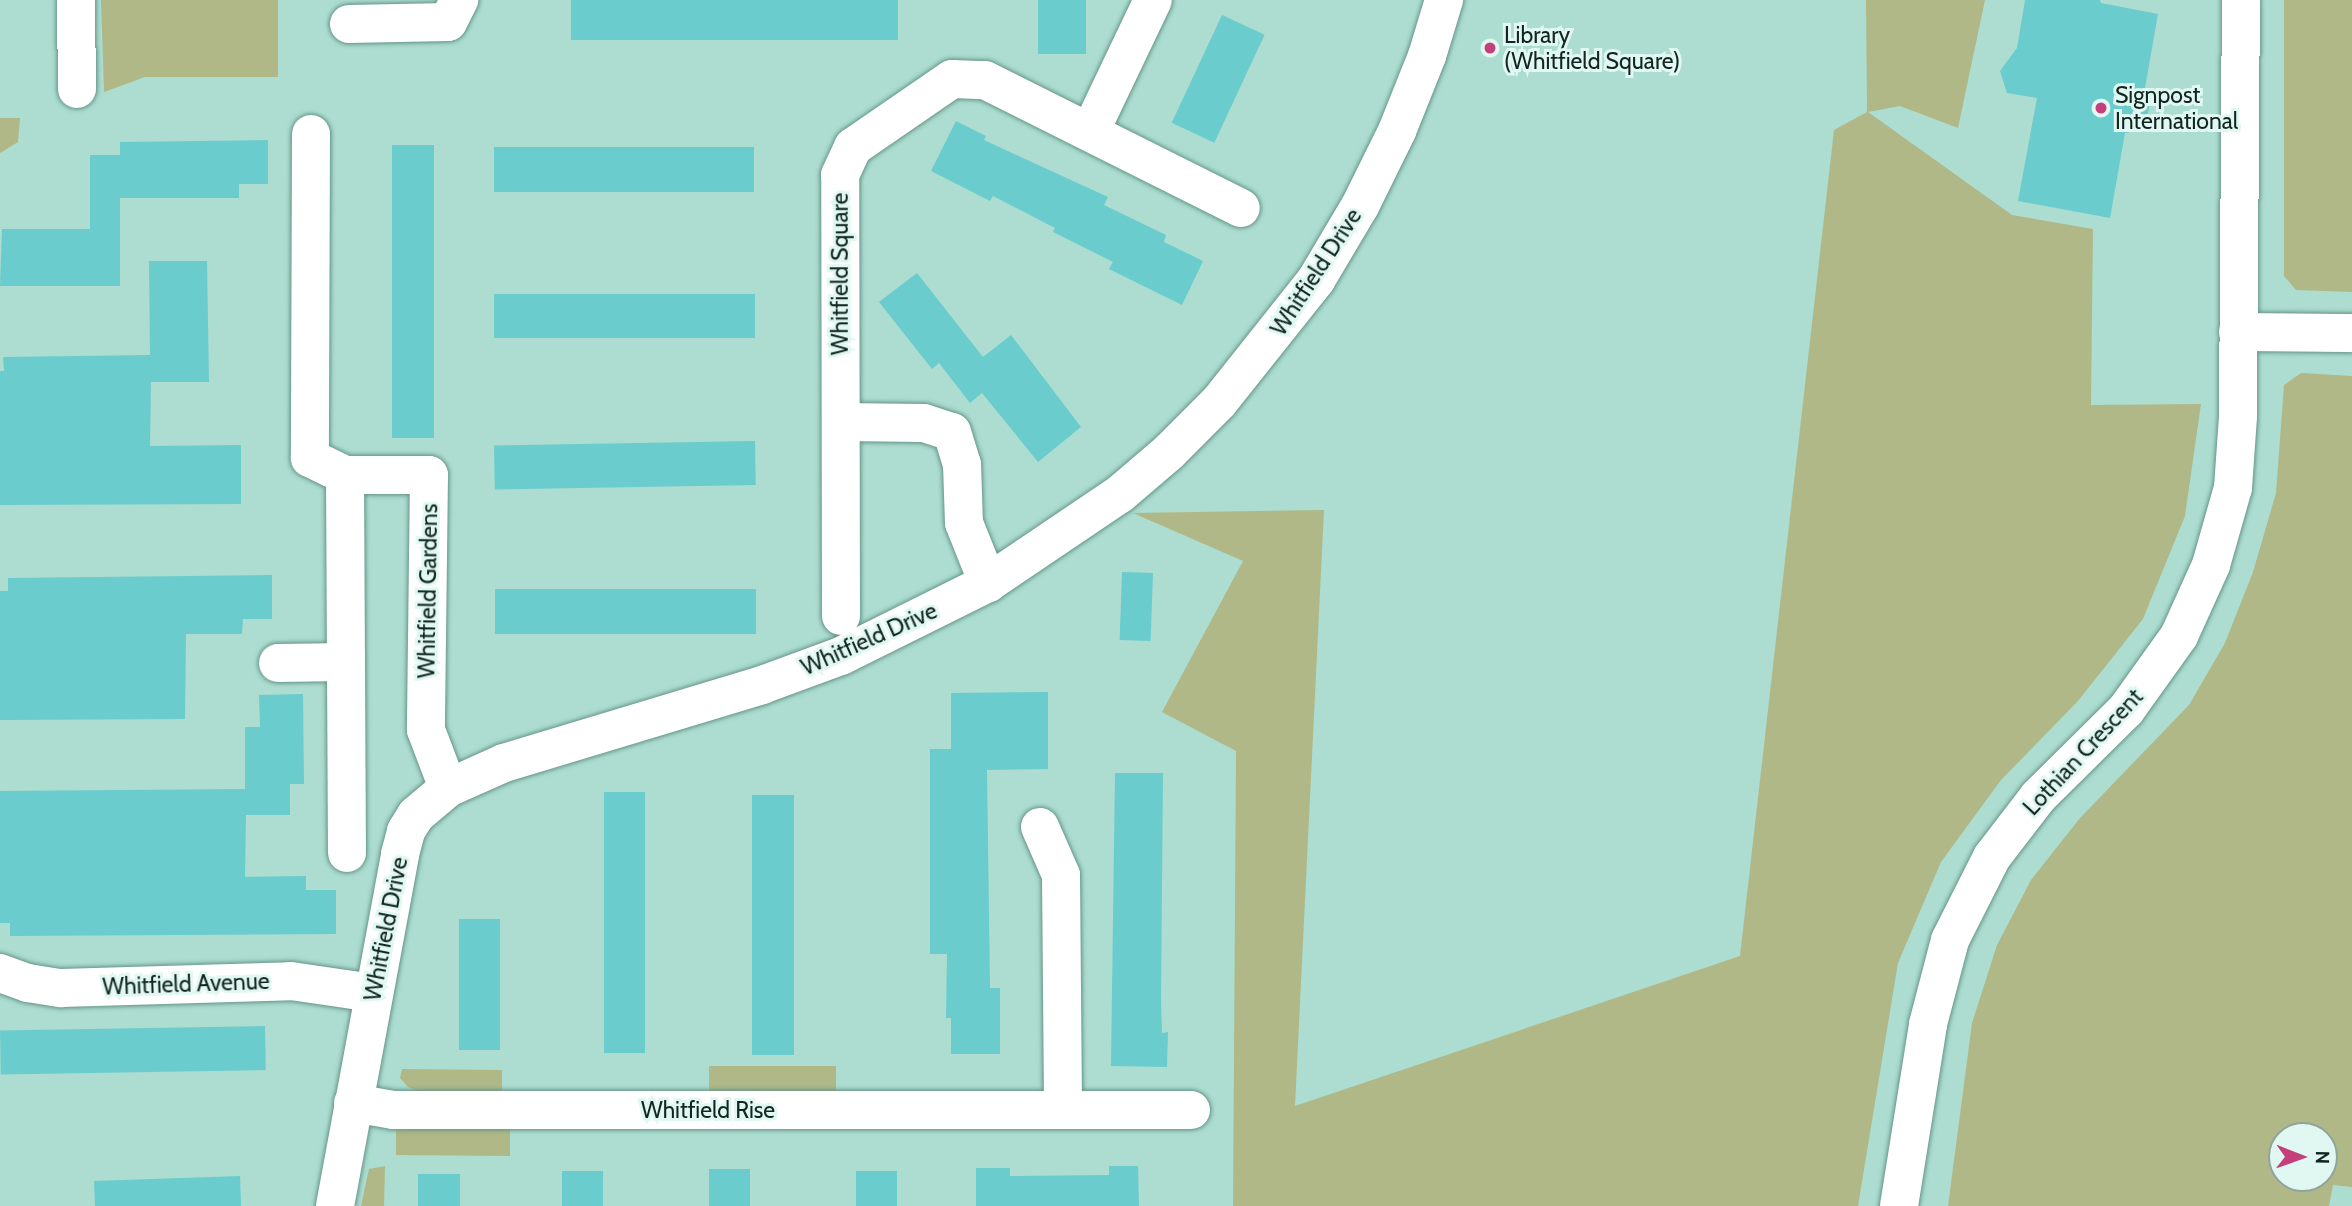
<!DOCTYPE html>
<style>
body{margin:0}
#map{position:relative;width:2352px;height:1206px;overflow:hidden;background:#acddd0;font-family:Cabin,sans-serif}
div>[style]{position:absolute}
.green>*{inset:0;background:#b0b887;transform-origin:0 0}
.building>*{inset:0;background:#6acccc;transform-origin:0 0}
.roads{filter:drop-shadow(0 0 2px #669588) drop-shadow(0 0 2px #669588)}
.minor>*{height:38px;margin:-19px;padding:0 19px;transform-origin:19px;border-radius:19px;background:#fff}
.tertiary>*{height:38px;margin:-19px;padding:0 19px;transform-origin:19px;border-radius:19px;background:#fff}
.dots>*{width:19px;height:19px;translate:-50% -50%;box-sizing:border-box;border:4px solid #e0f8f1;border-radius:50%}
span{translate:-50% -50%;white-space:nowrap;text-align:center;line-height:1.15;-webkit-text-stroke:6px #e0f8f1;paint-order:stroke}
.poi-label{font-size:23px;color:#122520}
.left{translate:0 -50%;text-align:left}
.street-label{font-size:23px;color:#122520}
.north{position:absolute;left:2268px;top:1122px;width:70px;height:70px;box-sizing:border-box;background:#e0f8f1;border:2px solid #8ea49d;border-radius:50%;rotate:91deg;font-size:19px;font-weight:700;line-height:28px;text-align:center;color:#122520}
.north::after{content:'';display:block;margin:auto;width:24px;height:32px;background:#c63f7d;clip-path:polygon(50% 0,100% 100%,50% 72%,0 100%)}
</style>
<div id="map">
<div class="green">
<i style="clip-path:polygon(101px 0,278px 0,278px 77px,145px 77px,104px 92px)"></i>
<i style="clip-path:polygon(1866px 0,1985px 0,1958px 128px,1900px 106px,1868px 112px,2012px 215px,2093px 229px,2091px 405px,2201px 404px,2185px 516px,2143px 619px,2078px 701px,2001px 780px,1941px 862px,1898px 963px,1858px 1206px,1233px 1206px,1236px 751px,1162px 712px,1243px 561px,1133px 513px,1324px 510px,1295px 1106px,1740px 956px,1834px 130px,1867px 112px)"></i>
<i style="clip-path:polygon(2284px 0,2352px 0,2352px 292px,2296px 290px,2284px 276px)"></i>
<i style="clip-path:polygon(0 118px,20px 118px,18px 142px,0 153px)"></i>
<i style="clip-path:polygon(evenodd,2301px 373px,2352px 376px,2352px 1187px,2333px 1185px,2329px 1206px,1948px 1206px,1972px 1023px,1997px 945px,2031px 880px,2080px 818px,2189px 705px,2225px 643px,2253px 572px,2276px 493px,2284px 385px,2301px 373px,2282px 1136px,2324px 1136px,2324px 1178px,2282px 1178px,2282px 1136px)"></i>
<i style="left:709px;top:1066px;width:127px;height:26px"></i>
<i style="clip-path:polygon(402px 1069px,502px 1070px,502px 1093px,421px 1092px,408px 1087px,400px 1078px)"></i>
<i style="clip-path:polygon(417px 1128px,510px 1128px,510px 1156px,396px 1155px,396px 1130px)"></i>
<i style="clip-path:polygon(385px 1166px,384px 1206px,361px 1206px,369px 1169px)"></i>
</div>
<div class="building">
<i style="left:571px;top:0;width:327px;height:40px"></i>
<i style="left:1038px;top:0;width:48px;height:54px"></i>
<i style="clip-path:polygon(2025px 0,2100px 0,2101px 3px,2158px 14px,2145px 88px,2153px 89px,2146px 123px,2141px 130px,2125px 133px,2110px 218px,2018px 201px,2037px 98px,2007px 93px,2000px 71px,2017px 48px)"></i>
<i style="left:1222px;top:15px;width:47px;height:119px;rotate:25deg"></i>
<i style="clip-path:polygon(956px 121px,986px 136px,984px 140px,1108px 197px,1104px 205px,1166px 235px,1164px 242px,1203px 261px,1182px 305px,1109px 269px,1113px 262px,1053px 232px,1055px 228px,993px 196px,990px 201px,931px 171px)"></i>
<i style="clip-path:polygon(268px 140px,268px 184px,239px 184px,239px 198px,120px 198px,120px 286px,0 286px,2px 229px,90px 229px,90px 155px,120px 155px,120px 142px)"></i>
<i style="left:392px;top:145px;width:42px;height:293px"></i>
<i style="left:494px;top:147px;width:260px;height:45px"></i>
<i style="clip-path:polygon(149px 261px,207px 261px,209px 382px,151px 382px,150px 446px,241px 445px,241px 504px,0 505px,0 371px,4px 371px,3px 357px,150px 355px)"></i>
<i style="clip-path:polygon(917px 273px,983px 357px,1011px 335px,1081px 427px,1038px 462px,982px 393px,970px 403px,939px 363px,932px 369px,879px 302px)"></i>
<i style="left:755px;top:294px;width:44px;height:261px;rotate:90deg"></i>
<i style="left:755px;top:441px;width:44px;height:261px;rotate:89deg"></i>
<i style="left:1122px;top:572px;width:31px;height:68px;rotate:2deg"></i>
<i style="clip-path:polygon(272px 575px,272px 619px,243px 619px,242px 634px,186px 634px,185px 719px,0 720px,0 591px,8px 591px,8px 578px)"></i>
<i style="left:495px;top:589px;width:261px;height:45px"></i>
<i style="clip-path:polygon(1048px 692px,1048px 769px,987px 770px,990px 988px,1000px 988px,1000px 1054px,951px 1054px,951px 1018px,946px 1018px,947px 954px,930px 954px,930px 749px,951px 749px,951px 693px)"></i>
<i style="clip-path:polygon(303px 694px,304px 784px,290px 784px,290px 815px,246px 815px,245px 877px,306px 876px,306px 890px,336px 890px,336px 934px,10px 936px,10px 923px,0 923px,0 791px,245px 789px,245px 727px,260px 727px,259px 695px)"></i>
<i style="clip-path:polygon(1115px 773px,1163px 773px,1161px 999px,1162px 1033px,1168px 1032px,1167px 1067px,1111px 1066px)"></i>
<i style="left:604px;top:792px;width:41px;height:261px"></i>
<i style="left:752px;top:795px;width:42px;height:260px"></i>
<i style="left:500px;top:919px;width:131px;height:41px;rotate:90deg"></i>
<i style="left:265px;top:1026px;width:44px;height:265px;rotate:89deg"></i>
<i style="clip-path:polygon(1109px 1166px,1138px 1166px,1139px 1206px,976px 1206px,976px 1168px,1010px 1168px,1010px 1176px,1109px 1175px)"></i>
<i style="left:709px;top:1169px;width:41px;height:37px"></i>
<i style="left:562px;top:1171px;width:41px;height:35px"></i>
<i style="left:856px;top:1171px;width:41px;height:35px"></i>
<i style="left:418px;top:1174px;width:42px;height:32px"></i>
<i style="left:240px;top:1176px;width:30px;height:146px;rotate:88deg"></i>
</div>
<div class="roads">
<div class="minor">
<i style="left:76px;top:0;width:89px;rotate:89.4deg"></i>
<i style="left:349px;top:24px;width:99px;rotate:-1.2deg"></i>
<i style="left:448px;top:22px;width:25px;rotate:-63deg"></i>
<i style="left:1090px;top:132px;width:146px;rotate:-64.5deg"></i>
<i style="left:311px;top:134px;width:324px;rotate:90.2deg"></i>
<i style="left:310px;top:458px;width:39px;rotate:26deg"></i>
<i style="left:345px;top:475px;width:378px;rotate:89.7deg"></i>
<i style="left:2238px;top:332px;width:114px;rotate:0.5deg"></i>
<i style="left:841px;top:422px;width:83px;rotate:0.7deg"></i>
<i style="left:924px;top:423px;width:29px;rotate:18deg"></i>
<i style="left:952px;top:432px;width:34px;rotate:73deg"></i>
<i style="left:962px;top:464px;width:59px;rotate:88.1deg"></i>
<i style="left:964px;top:523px;width:65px;rotate:68.2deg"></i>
<i style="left:345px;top:475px;width:84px"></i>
<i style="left:429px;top:475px;width:255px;rotate:90.7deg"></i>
<i style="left:426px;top:730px;width:62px;rotate:69.2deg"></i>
<i style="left:841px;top:616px;width:441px;rotate:-90.1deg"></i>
<i style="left:840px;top:175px;width:31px;rotate:-65deg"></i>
<i style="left:853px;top:147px;width:120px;rotate:-34.5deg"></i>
<i style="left:952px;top:79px;width:33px;rotate:2deg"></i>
<i style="left:985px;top:80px;width:286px;rotate:26.6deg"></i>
<i style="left:278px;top:663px;width:68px;rotate:-0.8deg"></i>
<i style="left:1040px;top:827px;width:52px;rotate:66.4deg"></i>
<i style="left:1061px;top:875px;width:235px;rotate:89.5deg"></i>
<i style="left:0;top:973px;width:30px;rotate:20deg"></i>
<i style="left:28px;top:983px;width:33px;rotate:9deg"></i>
<i style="left:61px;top:988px;width:230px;rotate:-1.7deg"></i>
<i style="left:291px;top:981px;width:83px;rotate:8.3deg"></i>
<i style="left:353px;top:1103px;width:41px;rotate:9.9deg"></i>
<i style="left:393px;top:1110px;width:798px"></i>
<i style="left:1899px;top:1206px;width:184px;rotate:-80.9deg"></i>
<i style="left:1928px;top:1024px;width:87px;rotate:-75.3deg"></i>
<i style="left:1950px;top:940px;width:93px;rotate:-63.2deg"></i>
<i style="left:1992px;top:857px;width:76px;rotate:-52.5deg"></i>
<i style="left:2038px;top:797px;width:124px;rotate:-44.7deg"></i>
<i style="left:2126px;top:710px;width:91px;rotate:-54.4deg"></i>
<i style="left:2179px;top:636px;width:78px;rotate:-65.7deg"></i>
<i style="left:2211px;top:565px;width:80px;rotate:-74.1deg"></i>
<i style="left:2233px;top:488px;width:72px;rotate:-86deg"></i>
<i style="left:2238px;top:416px;width:416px;rotate:-89.6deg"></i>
</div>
<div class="tertiary">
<i style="left:335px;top:1206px;width:358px;rotate:-79.5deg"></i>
<i style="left:400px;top:854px;width:24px;rotate:-75deg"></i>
<i style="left:406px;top:831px;width:19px;rotate:-58deg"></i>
<i style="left:416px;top:815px;width:42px;rotate:-40.2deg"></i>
<i style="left:448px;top:788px;width:61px;rotate:-24.1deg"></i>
<i style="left:504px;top:763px;width:270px;rotate:-16.8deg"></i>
<i style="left:762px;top:685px;width:84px;rotate:-20.2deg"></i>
<i style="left:841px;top:656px;width:164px;rotate:-26.4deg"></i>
<i style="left:988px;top:583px;width:159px;rotate:-34deg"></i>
<i style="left:1120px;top:494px;width:65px;rotate:-40.6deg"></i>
<i style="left:1169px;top:452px;width:71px;rotate:-45deg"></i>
<i style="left:1219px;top:402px;width:156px;rotate:-51.5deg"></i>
<i style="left:1316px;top:280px;width:86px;rotate:-59.3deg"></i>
<i style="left:1360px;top:206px;width:84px;rotate:-63.7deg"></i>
<i style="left:1397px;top:131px;width:81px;rotate:-68.2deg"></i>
<i style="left:1427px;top:56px;width:59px;rotate:-73.1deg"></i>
</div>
</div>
<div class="dots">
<i style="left:1490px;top:48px;background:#c63f7d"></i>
<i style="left:2101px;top:108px;background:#c63f7d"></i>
</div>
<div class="poi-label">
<span class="left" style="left:1504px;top:48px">Library<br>(Whitfield Square)</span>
<span class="left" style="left:2115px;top:108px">Signpost<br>International</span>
</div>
<div class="street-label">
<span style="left:1316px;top:272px;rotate:-57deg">Whitfield Drive</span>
<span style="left:840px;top:274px;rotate:-90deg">Whitfield Square</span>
<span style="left:428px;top:591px;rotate:-89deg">Whitfield Gardens</span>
<span style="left:869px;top:639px;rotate:-24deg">Whitfield Drive</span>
<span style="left:2083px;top:752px;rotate:-47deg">Lothian Crescent</span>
<span style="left:386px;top:929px;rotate:-79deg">Whitfield Drive</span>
<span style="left:186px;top:984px;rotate:-2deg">Whitfield Avenue</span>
<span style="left:708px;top:1110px">Whitfield Rise</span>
</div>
<div class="north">N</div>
</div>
